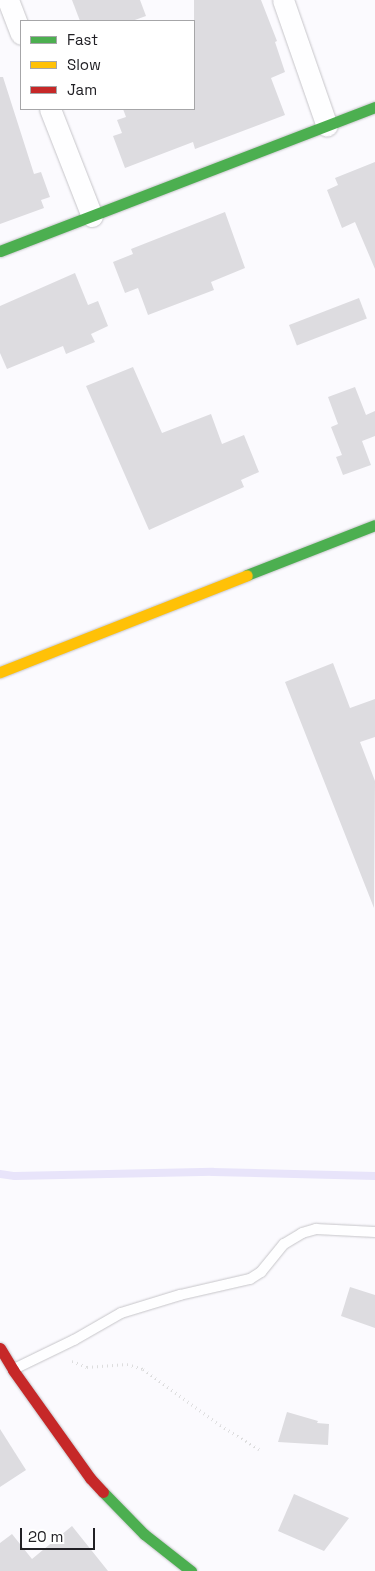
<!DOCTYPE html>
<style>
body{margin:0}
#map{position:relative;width:375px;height:1571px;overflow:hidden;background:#fbfafe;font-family:"Space Grotesk",sans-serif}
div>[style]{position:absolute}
.stream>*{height:8px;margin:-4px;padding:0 4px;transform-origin:4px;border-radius:4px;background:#e8e4fa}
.building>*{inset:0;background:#dddce0;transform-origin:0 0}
.path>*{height:3px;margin-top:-1.5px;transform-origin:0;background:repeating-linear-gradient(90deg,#ddddde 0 1px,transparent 0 5px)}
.roads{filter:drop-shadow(0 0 1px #c6c5c9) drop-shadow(0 0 1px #c6c5c9)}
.lane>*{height:10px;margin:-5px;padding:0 5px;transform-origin:5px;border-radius:5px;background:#fefeff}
.street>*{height:21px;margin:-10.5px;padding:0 10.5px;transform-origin:10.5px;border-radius:10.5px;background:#fefeff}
.fast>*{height:11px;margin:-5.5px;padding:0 5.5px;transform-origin:5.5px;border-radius:5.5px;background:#4caf50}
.slow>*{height:11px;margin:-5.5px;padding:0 5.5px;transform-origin:5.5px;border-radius:5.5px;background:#ffc107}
.jam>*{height:11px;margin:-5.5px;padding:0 5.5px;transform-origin:5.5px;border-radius:5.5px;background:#c62828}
span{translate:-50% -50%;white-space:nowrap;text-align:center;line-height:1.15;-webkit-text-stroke:4px #fff;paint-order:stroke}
.legend{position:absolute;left:20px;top:20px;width:175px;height:90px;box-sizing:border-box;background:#fff;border:1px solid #a6a6a8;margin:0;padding:6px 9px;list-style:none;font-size:15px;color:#212025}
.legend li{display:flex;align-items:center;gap:10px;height:25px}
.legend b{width:25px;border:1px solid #a6a6a8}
.scale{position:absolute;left:20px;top:1528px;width:75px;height:22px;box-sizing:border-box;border:2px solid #212025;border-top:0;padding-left:6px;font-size:15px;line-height:18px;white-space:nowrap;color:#212025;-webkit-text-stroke:4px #fff;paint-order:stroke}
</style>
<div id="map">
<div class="stream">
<i style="left:0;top:1174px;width:15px;rotate:8deg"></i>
<i style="left:15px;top:1176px;width:198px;rotate:-1.2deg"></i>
<i style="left:213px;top:1172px;width:162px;rotate:1.4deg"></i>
</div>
<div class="building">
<i style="clip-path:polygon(72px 0,140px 0,146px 16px,132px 21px,80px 21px)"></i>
<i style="clip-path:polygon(194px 0,261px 0,277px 41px,275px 42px,285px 72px,271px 78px,285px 115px,195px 149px,193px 142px,125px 168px,113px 136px,122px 133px,117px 120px,126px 117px,123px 109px,194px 109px)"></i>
<i style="clip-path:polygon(0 77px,3px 77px,34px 174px,41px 172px,50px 197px,41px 200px,44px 208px,0 224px)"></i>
<i style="clip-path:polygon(375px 162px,375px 269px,355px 222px,342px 228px,327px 190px,338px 185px,335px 178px)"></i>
<i style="clip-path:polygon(225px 212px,245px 268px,211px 282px,214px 290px,148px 315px,138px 288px,125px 293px,113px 262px,133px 254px,131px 249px)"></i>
<i style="clip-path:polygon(75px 273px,88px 305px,98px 301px,108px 326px,91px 334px,95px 342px,66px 354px,63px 346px,7px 369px,0 353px,0 306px)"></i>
<i style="left:359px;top:298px;width:22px;height:75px;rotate:69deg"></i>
<i style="clip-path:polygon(133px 367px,162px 433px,211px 414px,222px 444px,244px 435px,259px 472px,241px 480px,244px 487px,149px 530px,86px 386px)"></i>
<i style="clip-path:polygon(355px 387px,366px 415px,375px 411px,375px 436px,362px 441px,371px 465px,343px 475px,336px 457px,342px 455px,331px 427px,338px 424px,328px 397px)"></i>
<i style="clip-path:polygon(333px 663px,350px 708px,375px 699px,375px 737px,360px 742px,375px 781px,374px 908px,285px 682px)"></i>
<i style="clip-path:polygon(350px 1287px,375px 1295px,375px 1328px,341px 1316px)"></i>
<i style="clip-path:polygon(287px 1412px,318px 1421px,317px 1423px,329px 1424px,328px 1445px,278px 1442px)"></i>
<i style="clip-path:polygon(0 1429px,26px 1470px,0 1487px)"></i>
<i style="clip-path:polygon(294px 1494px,349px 1518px,324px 1551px,278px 1531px)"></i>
<i style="clip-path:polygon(72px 1526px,108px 1571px,0 1571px,0 1543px,12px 1534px,32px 1559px)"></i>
</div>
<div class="path">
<i style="left:72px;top:1361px;width:16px;rotate:22deg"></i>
<i style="left:87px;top:1367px;width:40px;rotate:-4.3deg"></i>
<i style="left:127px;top:1364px;width:17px;rotate:17deg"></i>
<i style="left:143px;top:1369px;width:95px;rotate:36deg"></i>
<i style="left:220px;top:1425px;width:46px;rotate:31.6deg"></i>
</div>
<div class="roads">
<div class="lane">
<i style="left:14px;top:1369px;width:67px;rotate:-25.8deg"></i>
<i style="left:74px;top:1340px;width:54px;rotate:-29.9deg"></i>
<i style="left:121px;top:1313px;width:62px;rotate:-17deg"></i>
<i style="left:180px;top:1295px;width:72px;rotate:-12.9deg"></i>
<i style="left:250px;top:1279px;width:13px;rotate:-32deg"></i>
<i style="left:261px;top:1272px;width:36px;rotate:-51deg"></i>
<i style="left:284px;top:1244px;width:21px;rotate:-31deg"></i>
<i style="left:302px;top:1233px;width:15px;rotate:-16deg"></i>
<i style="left:316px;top:1229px;width:59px;rotate:2.9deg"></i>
</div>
<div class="street">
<i style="left:8px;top:0;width:36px;rotate:69deg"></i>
<i style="left:283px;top:0;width:133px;rotate:70.8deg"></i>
<i style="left:50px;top:109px;width:115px;rotate:68.6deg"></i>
</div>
<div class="fast">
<i style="left:0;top:251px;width:402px;rotate:-21deg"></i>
<i style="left:247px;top:575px;width:137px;rotate:-21.3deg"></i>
<i style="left:103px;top:1492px;width:59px;rotate:45.7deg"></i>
<i style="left:144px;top:1534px;width:60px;rotate:38.2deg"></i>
</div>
<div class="slow">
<i style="left:0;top:672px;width:265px;rotate:-21.4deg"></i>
</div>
<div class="jam">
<i style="left:0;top:1348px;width:26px;rotate:59deg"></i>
<i style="left:13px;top:1370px;width:133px;rotate:54.5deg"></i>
<i style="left:90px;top:1478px;width:19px;rotate:47deg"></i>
</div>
</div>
<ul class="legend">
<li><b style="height:6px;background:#4caf50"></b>Fast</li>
<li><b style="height:6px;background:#ffc107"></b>Slow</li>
<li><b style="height:6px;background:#c62828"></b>Jam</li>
</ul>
<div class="scale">20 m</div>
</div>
